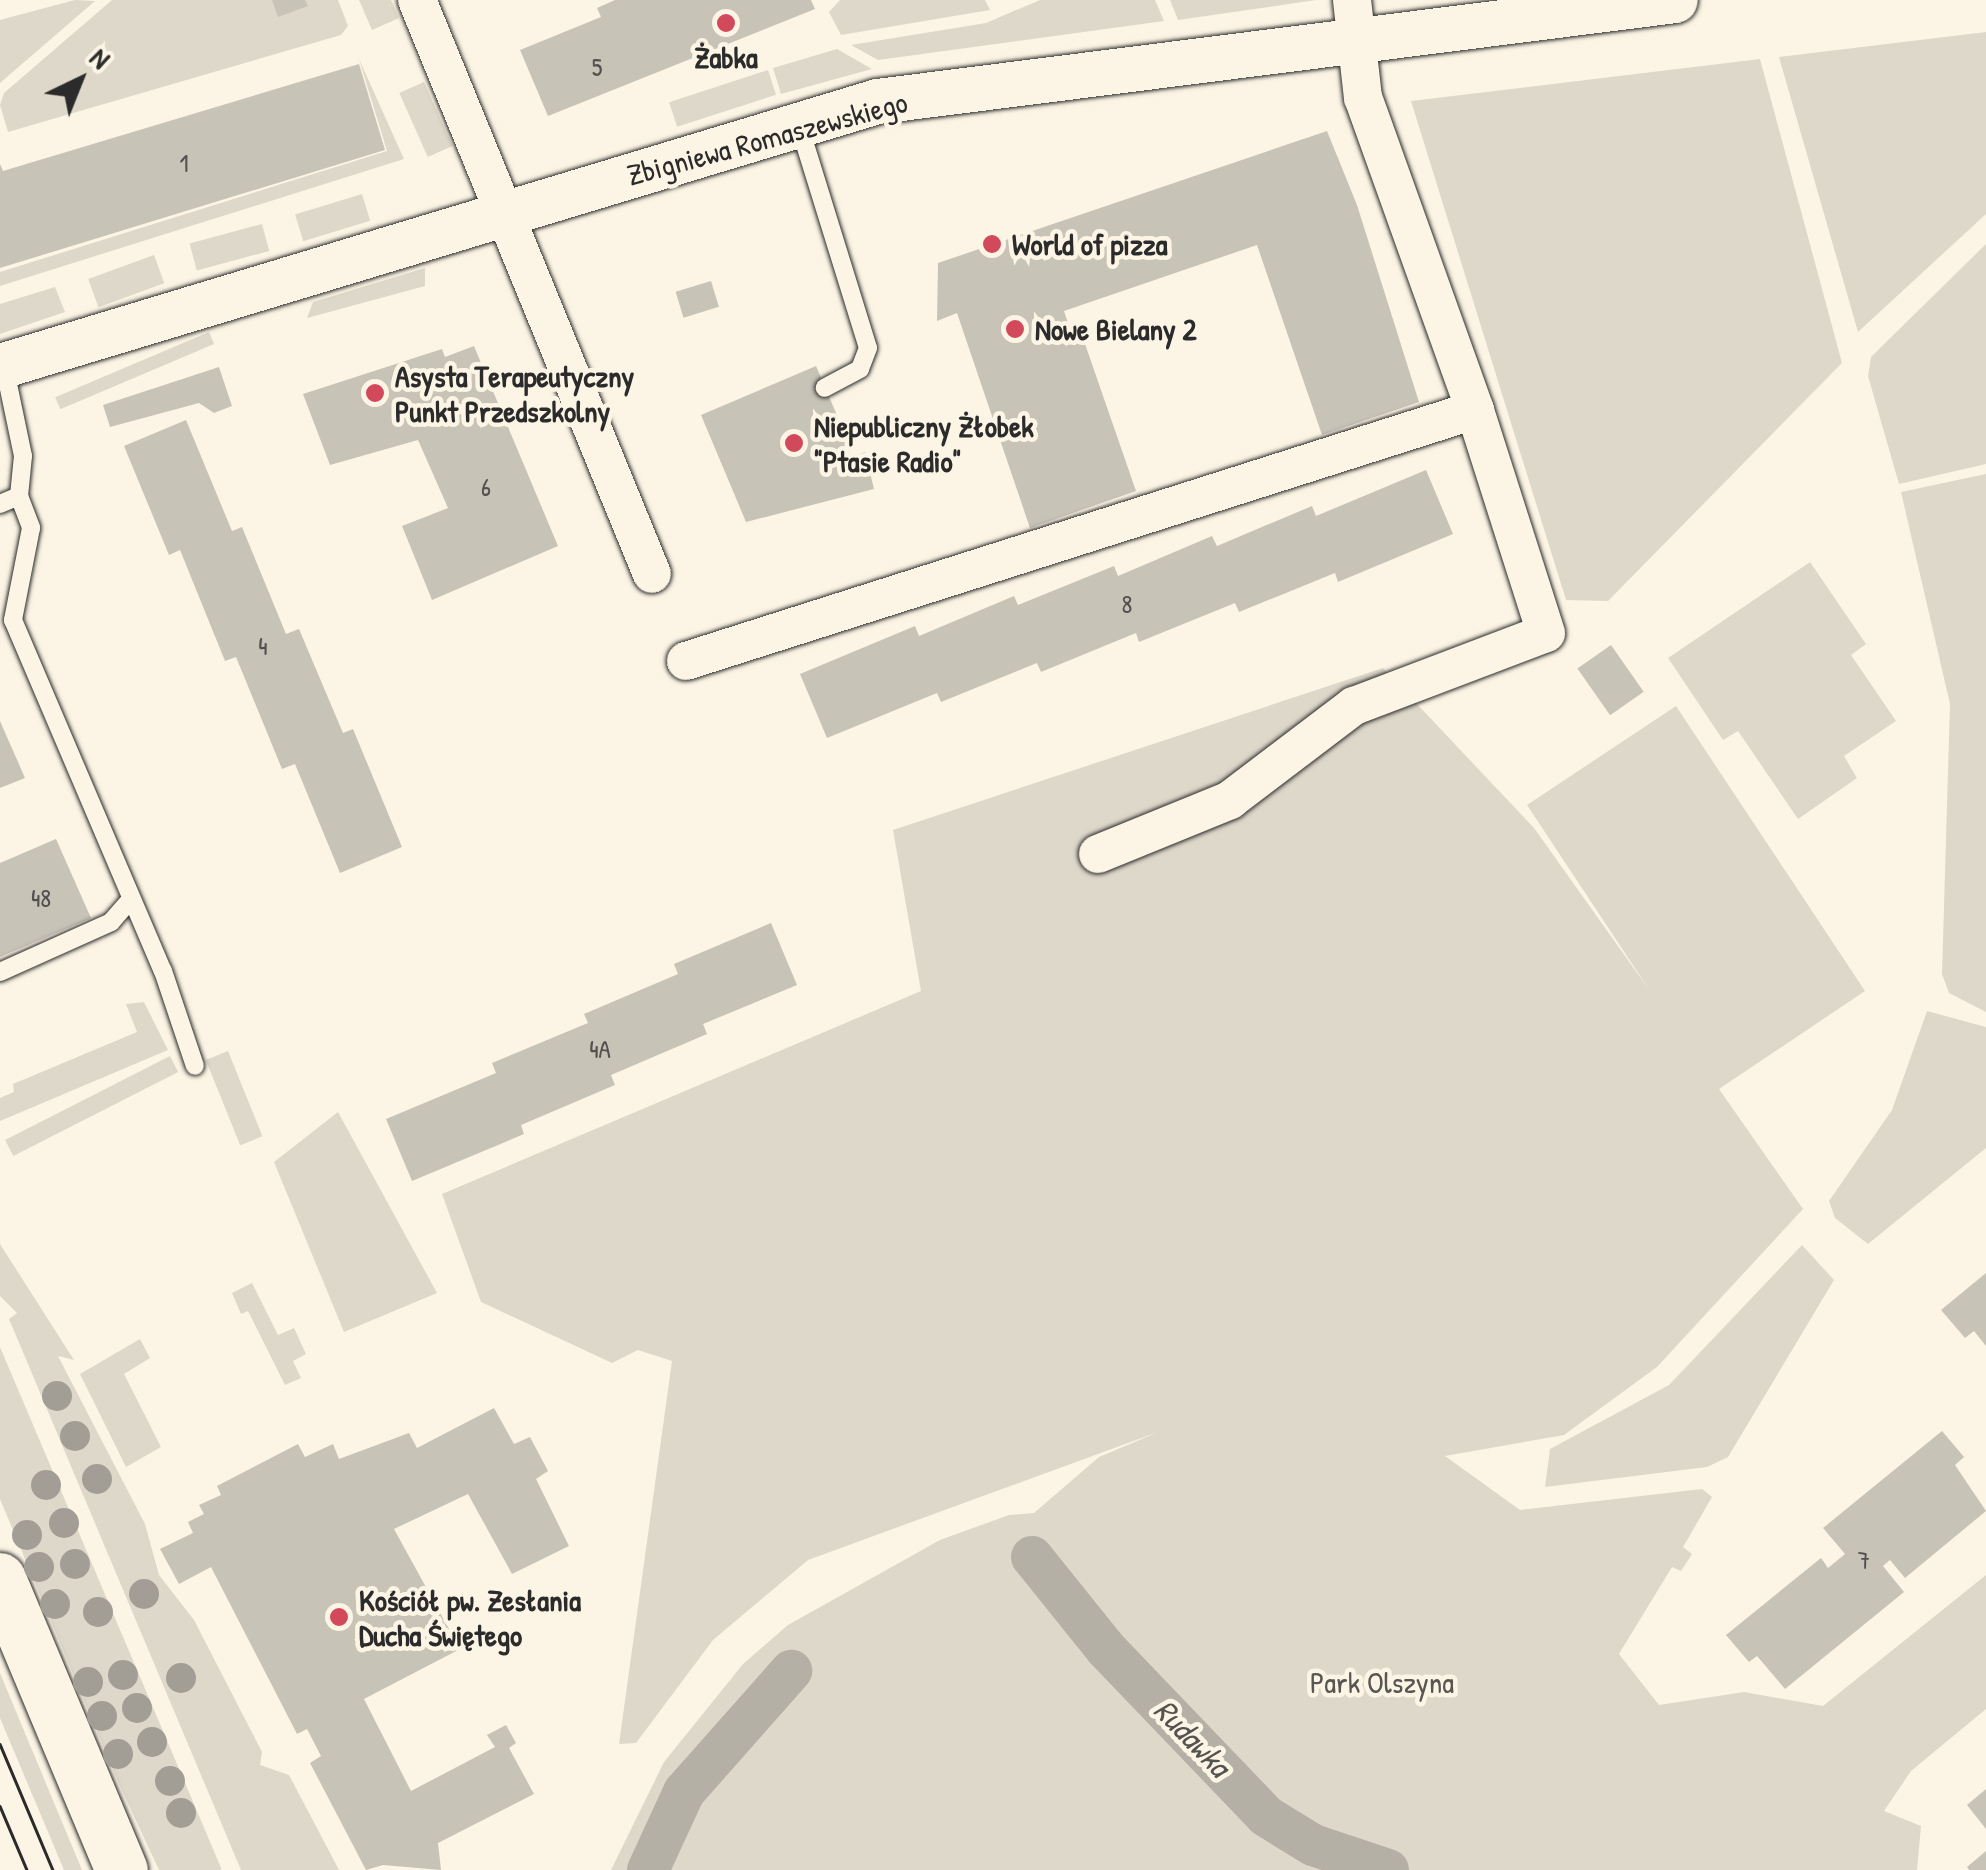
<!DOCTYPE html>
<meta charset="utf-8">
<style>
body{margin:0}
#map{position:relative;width:1986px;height:1870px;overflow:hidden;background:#fcf5e5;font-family:"Patrick Hand",sans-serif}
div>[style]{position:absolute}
.green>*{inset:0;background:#ded8ca;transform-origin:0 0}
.canal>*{height:42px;margin:-21px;padding:0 21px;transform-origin:21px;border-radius:21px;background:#b4b0a5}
.building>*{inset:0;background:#c8c3b7;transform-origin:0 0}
.roads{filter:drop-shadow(0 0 2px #2b2b2b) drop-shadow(0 0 2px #2b2b2b)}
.service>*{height:18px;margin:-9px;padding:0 9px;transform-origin:9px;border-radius:9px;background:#fcf5e5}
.minor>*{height:38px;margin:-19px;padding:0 19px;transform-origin:19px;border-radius:19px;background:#fcf5e5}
.tertiary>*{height:45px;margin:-22.5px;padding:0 22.5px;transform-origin:22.5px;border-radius:22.5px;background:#fcf5e5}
.secondary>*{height:52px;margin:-26px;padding:0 26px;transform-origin:26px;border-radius:26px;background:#fcf5e5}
.tram>*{height:2.5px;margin:-1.25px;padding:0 1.25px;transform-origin:1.25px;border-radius:1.25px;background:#2b2b2b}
.trees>*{width:30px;height:30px;margin:-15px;border-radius:50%;background:#a29e95}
.dots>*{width:28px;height:28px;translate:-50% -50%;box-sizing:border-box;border:5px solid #fcf5e5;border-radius:50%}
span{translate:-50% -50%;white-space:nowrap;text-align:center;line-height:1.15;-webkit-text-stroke:9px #fcf5e5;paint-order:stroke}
.number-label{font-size:25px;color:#52514e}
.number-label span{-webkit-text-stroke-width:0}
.poi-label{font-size:30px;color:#2b2b2b;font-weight:700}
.left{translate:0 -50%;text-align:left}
.street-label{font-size:30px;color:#2b2b2b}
.park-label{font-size:30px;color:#585653}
.water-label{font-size:32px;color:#545350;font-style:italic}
.north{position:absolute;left:30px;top:30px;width:100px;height:100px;-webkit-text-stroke:8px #fcf5e5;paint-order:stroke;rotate:43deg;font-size:28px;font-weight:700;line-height:40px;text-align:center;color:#2b2b2b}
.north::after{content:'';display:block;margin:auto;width:35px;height:45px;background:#2b2b2b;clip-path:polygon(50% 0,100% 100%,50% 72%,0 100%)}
</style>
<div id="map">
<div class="green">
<i style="clip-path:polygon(75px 0,95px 1px,0 83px,0 20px)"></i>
<i style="clip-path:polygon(112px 0,338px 0,348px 26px,341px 35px,8px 132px,0 105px,4px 93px)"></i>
<i style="clip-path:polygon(359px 0,391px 0,399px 18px,372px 30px)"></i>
<i style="clip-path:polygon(840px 0,985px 0,990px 10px,841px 35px,829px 12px)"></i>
<i style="clip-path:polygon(1040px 0,1155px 0,1164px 21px,878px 60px,851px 45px,986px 23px)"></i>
<i style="clip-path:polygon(1170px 0,1316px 0,1178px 20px)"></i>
<i style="clip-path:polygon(1986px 32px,1986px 214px,1858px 332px,1779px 57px)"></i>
<i style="clip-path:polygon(837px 49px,872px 69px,781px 94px,773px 68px)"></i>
<i style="clip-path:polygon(359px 59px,404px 159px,0 286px,0 272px,387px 151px)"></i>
<i style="clip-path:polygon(1760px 59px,1842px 363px,1608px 601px,1566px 600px,1411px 101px)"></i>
<i style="left:768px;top:70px;width:26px;height:104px;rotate:72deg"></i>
<i style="left:424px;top:82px;width:70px;height:27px;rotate:66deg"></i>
<i style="left:362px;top:194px;width:28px;height:70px;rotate:73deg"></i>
<i style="left:262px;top:224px;width:28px;height:75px;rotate:75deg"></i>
<i style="clip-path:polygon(1986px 244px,1986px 464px,1899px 484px,1868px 376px,1871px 357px)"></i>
<i style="left:154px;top:255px;width:30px;height:70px;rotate:70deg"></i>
<i style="clip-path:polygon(425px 268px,425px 286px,307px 318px,313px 302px)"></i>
<i style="clip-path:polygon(55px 287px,65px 312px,0 334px,0 304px)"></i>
<i style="left:209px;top:332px;width:13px;height:167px;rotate:67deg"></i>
<i style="clip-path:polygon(1986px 474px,1986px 1012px,1949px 993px,1942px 974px,1950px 704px,1901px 492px)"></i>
<i style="clip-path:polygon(1810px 562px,1866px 644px,1851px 655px,1896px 721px,1844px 756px,1857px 778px,1798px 819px,1738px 731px,1723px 740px,1668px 658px)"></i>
<i style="clip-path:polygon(1383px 668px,1534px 828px,1650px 991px,1527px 805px,1676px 706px,1865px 991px,1719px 1089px,1803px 1209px,1657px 1367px,1564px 1435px,1445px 1456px,1520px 1510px,1702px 1489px,1712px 1497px,1683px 1547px,1692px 1554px,1681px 1571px,1672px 1567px,1619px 1654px,1659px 1705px,1744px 1692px,1823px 1706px,1986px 1575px,1986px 1709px,1911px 1771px,1884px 1811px,1921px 1826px,1917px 1870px,611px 1870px,664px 1762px,743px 1664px,788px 1625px,940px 1540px,1009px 1515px,1034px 1513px,1099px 1457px,1158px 1432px,808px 1560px,713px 1640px,636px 1743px,619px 1744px,672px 1361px,638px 1350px,612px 1363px,481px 1302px,442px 1194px,921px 991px,893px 830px)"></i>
<i style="clip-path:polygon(144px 1002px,168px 1050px,0 1121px,0 1098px,14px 1092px,13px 1084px,137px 1032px,126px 1004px)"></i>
<i style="clip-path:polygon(1927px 1011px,1986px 1027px,1986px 1148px,1868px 1244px,1835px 1218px,1829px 1201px,1892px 1110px)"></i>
<i style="left:228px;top:1051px;width:92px;height:24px;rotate:68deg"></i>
<i style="left:170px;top:1056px;width:18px;height:185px;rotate:63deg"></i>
<i style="clip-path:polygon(338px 1112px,437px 1293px,344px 1332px,274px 1162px)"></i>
<i style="clip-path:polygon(0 1244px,74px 1360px,58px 1356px,145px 1524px,159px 1575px,194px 1620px,262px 1752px,260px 1765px,289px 1775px,339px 1870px,241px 1870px,9px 1319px,17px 1313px,0 1296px)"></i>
<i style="clip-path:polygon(1802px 1245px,1834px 1280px,1728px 1457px,1707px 1467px,1545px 1487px,1550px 1449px,1669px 1385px)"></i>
<i style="clip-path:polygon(252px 1283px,278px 1335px,294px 1328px,306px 1354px,293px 1361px,301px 1378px,285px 1385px,248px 1311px,241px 1314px,232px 1293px)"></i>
<i style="clip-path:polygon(140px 1339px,150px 1358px,124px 1374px,161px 1447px,126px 1467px,80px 1374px)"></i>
<i style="left:0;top:1347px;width:567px;height:53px;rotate:67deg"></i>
<i style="clip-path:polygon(0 1448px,173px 1862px,176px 1870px,159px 1870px,119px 1784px,0 1499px)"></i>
<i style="clip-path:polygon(0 1673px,82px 1870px,64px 1870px,0 1718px)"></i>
</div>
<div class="canal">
<i style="left:1032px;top:1557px;width:118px;rotate:51.2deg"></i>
<i style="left:1106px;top:1649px;width:231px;rotate:46.2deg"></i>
<i style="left:1266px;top:1816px;width:55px;rotate:31.7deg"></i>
<i style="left:1313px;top:1845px;width:79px;rotate:18.4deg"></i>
<i style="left:648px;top:1870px;width:86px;rotate:-65.2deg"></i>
<i style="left:684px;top:1792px;width:162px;rotate:-48.5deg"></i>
</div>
<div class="building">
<i style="clip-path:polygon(272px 0,305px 0,308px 6px,278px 17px)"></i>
<i style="clip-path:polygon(615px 0,811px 0,815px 9px,548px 116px,520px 50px,601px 17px,597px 8px)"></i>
<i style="clip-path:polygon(359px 64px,385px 150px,0 268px,0 164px,3px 171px)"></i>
<i style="clip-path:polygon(1327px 131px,1357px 205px,1419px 402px,1322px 435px,1257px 245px,1064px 311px,1075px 344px,1084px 341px,1136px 491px,1030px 528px,957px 313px,937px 321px,938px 263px)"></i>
<i style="left:711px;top:281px;width:27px;height:37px;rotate:73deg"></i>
<i style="clip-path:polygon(474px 346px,558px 546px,432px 600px,402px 526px,448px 508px,418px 440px,330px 465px,303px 394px,442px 349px,445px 357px)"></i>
<i style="clip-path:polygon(816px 366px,842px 427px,851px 423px,858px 438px,845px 444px,851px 458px,865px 452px,874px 489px,746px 522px,701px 415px)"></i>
<i style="clip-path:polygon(219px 367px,232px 406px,214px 413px,199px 403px,110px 427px,103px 405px)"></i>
<i style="clip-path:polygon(186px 420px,232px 531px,242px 527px,286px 634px,299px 629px,343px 733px,353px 729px,402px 847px,340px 873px,295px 764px,282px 769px,236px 657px,225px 661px,180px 550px,169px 555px,124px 446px)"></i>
<i style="clip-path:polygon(1426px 470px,1453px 534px,1338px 582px,1335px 573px,1239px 612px,1235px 603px,1139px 642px,1136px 633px,1041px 672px,1037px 663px,941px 702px,937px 693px,827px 738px,800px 674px,915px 626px,919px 636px,1014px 596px,1018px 605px,1114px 566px,1118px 576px,1212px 536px,1217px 546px,1312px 506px,1316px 516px)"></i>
<i style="left:1611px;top:645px;width:57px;height:41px;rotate:55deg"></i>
<i style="clip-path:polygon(0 721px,25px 778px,0 788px)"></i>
<i style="clip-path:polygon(56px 839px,91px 918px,0 957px,0 863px)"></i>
<i style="clip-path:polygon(771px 923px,797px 985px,703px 1024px,707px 1034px,611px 1075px,615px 1085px,521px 1125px,524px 1134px,412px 1181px,386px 1119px,496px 1073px,492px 1063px,588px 1023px,584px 1014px,678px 974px,674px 964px)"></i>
<i style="clip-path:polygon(1986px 1273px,1986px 1346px,1974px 1331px,1965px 1338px,1941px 1310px)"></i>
<i style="clip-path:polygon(494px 1408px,514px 1444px,530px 1437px,548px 1471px,536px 1479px,569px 1546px,512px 1574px,468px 1494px,394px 1529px,460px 1649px,364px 1699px,411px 1791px,495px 1747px,487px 1735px,506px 1725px,516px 1743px,509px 1748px,534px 1794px,438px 1843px,441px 1870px,383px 1865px,366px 1870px,310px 1763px,321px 1756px,307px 1729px,297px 1734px,211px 1567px,179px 1584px,160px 1549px,193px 1533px,188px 1522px,204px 1514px,199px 1505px,221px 1495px,217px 1486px,298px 1444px,305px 1457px,333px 1444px,339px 1459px,409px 1433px,417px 1448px)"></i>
<i style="clip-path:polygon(1942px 1431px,1964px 1457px,1955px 1465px,1986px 1511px,1905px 1578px,1890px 1560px,1883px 1566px,1904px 1592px,1785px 1689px,1757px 1656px,1749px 1662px,1726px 1635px,1821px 1558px,1828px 1568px,1845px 1554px,1823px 1528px)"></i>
<i style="clip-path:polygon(1986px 1789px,1986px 1829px,1967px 1805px)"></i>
<i style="clip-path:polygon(1986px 1851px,1986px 1870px,1969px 1870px,1967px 1867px)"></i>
</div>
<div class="roads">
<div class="service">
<i style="left:799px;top:125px;width:233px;rotate:72.8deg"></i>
<i style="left:868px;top:348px;width:22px;rotate:111deg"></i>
<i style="left:860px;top:369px;width:40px;rotate:152deg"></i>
<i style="left:19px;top:496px;width:34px;rotate:69deg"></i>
<i style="left:31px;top:528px;width:94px;rotate:101.1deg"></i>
<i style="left:13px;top:620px;width:382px;rotate:66.9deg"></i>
<i style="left:163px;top:971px;width:100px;rotate:71.4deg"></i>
<i style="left:0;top:504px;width:21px;rotate:-23deg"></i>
<i style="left:19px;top:496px;width:40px;rotate:-84.3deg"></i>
<i style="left:23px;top:456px;width:93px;rotate:-101.8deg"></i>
<i style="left:0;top:972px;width:122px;rotate:-24.2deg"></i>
<i style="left:111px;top:922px;width:29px;rotate:-49deg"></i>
</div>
<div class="minor">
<i style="left:417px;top:0;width:620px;rotate:67.74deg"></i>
<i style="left:686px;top:661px;width:828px;rotate:-17.65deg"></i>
<i style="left:1475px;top:410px;width:331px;rotate:-109.7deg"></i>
<i style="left:1363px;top:98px;width:99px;rotate:-96.4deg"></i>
<i style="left:1098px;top:854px;width:143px;rotate:-22.2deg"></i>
<i style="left:1230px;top:800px;width:156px;rotate:-37.2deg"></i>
<i style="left:1354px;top:706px;width:205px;rotate:-20.8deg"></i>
<i style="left:1546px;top:633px;width:234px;rotate:-107.7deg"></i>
</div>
<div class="tertiary">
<i style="left:0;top:366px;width:916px;rotate:-16.81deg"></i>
<i style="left:877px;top:101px;width:804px;rotate:-7.21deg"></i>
</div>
<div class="secondary">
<i style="left:0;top:1579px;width:316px;rotate:67.3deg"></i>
</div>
</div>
<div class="tram">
<i style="left:0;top:1744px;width:137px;rotate:67.2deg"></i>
<i style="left:0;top:1806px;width:69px;rotate:67.1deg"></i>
</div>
<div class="trees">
<i style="left:57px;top:1396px"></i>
<i style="left:75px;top:1436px"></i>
<i style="left:97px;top:1479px"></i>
<i style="left:46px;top:1485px"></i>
<i style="left:64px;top:1523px"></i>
<i style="left:27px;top:1535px"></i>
<i style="left:75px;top:1564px"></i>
<i style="left:39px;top:1567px"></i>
<i style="left:144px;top:1594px"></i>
<i style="left:55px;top:1604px"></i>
<i style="left:98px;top:1612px"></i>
<i style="left:123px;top:1675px"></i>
<i style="left:181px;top:1678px"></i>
<i style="left:88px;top:1682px"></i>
<i style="left:137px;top:1708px"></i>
<i style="left:102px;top:1716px"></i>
<i style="left:152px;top:1742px"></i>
<i style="left:118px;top:1754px"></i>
<i style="left:170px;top:1781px"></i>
<i style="left:181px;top:1813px"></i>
</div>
<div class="dots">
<i style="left:726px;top:23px;background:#d1495b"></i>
<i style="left:992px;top:244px;background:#d1495b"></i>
<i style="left:1015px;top:329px;background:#d1495b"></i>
<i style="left:375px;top:393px;background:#d1495b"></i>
<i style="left:794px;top:443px;background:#d1495b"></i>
<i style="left:339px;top:1617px;background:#d1495b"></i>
</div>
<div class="number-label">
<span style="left:597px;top:67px">5</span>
<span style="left:184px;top:163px">1</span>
<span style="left:486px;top:487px">6</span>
<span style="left:1127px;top:604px">8</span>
<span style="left:263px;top:646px">4</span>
<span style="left:41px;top:898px">48</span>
<span style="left:600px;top:1049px">4A</span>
<span style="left:1864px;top:1560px">7</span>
</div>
<div class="poi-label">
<span style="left:726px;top:57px">Żabka</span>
<span class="left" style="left:1012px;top:244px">World of pizza</span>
<span class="left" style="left:1035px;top:329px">Nowe Bielany 2</span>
<span class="left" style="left:395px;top:393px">Asysta Terapeutyczny<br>Punkt Przedszkolny</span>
<span class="left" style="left:814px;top:443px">Niepubliczny Żłobek<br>"Ptasie Radio"</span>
<span class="left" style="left:359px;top:1617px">Kościół pw. Zesłania<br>Ducha Świętego</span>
</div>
<div class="street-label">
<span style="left:767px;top:138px;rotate:-15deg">Zbigniewa Romaszewskiego</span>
</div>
<div class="park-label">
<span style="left:1382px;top:1682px">Park Olszyna</span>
</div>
<div class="water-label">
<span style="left:1192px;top:1738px;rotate:46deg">Rudawka</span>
</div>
<div class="north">N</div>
</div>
